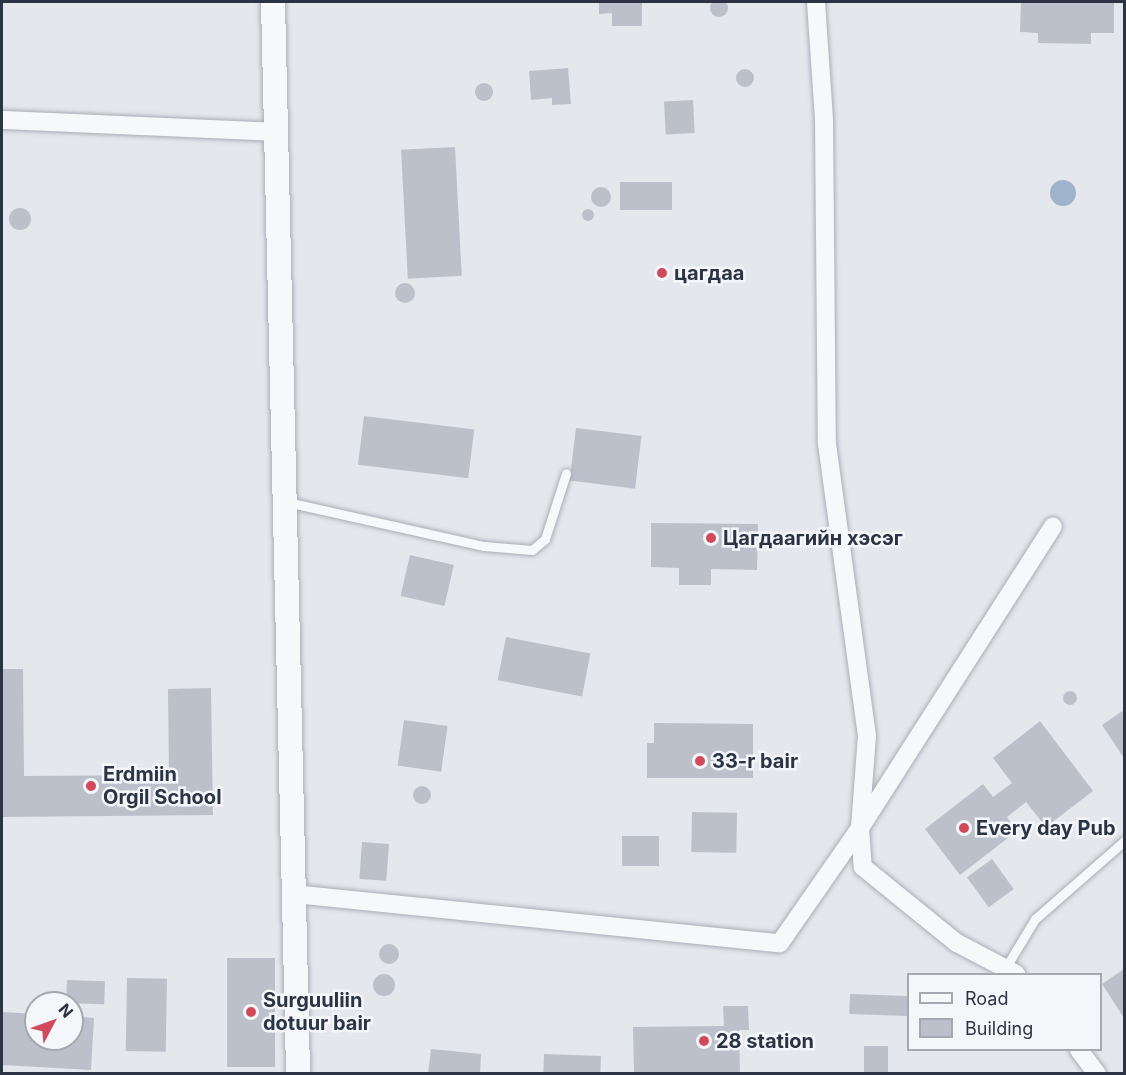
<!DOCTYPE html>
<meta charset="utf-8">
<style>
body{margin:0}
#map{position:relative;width:1126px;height:1075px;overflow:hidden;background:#e4e7ec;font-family:Inter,sans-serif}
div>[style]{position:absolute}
.water>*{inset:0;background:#9fb4cc}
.round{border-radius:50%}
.building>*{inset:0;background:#bbc0ca;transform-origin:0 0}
.roads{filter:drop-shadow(0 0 2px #a9aeb7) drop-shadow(0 0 2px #a9aeb7)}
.service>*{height:9px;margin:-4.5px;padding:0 4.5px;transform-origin:4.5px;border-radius:4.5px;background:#f7f8fa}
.minor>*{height:18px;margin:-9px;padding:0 9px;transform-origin:9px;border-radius:9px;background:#f7f8fa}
.tertiary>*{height:24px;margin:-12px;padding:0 12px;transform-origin:12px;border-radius:12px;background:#f7f8fa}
.dots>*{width:16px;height:16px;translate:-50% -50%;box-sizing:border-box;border:3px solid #f4f6f9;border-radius:50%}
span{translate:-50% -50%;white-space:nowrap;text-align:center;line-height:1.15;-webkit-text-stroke:5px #f4f6f9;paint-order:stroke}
.poi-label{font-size:20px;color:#2b3445;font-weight:700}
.left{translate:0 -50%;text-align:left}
.frame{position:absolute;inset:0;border:3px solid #2b3445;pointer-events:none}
.legend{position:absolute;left:907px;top:973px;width:195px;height:78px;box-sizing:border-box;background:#f4f6f9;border:2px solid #a4a8b1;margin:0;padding:8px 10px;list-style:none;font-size:18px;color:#2b3445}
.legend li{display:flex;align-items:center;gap:12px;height:30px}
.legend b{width:30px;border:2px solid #a4a8b1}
.north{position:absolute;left:24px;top:991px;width:60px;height:60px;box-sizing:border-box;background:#f4f6f9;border:2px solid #a4a8b1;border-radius:50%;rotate:49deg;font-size:16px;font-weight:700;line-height:24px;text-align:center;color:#2b3445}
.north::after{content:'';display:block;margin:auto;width:21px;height:27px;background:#d1495b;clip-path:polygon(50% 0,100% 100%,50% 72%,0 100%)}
</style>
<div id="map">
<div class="water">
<i class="round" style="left:1050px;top:180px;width:26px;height:26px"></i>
</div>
<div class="building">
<i class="round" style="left:710px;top:-1px;width:18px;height:18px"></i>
<i style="clip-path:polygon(599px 2px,642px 2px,642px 26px,612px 26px,612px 13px,599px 14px)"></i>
<i style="clip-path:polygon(1021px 2px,1114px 2px,1114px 33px,1091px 33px,1091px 44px,1038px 43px,1038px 33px,1020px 32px)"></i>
<i style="clip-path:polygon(568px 68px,571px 104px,552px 105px,552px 98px,531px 100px,529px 71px)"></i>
<i class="round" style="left:736px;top:69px;width:18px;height:18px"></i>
<i class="round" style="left:475px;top:83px;width:18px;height:18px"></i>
<i style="left:693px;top:100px;width:33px;height:29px;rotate:87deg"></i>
<i style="left:455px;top:147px;width:129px;height:54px;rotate:87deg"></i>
<i style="left:620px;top:182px;width:52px;height:28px"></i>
<i class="round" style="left:591px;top:187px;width:20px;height:20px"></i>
<i class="round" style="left:9px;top:208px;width:22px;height:22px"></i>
<i class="round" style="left:582px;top:209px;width:12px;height:12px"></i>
<i class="round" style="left:395px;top:283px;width:20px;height:20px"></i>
<i style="left:364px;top:416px;width:111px;height:49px;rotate:7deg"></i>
<i style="left:576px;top:428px;width:66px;height:53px;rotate:7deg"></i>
<i style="clip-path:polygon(651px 523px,758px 524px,757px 570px,711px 569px,711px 585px,679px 585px,679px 568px,651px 567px)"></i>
<i style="left:410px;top:555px;width:45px;height:42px;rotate:13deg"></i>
<i style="left:506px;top:637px;width:86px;height:44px;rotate:11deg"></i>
<i style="clip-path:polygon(2px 669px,23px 669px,24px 776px,169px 775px,168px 689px,211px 688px,213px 815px,2px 817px)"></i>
<i class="round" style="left:1063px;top:691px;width:14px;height:14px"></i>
<i style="clip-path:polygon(1124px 710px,1124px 758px,1102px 725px)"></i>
<i style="left:404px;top:720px;width:44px;height:46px;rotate:8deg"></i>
<i style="clip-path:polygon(1040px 721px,1093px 791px,1046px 827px,1026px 802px,1007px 817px,1017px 831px,960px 875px,925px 829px,983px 784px,993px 797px,1012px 783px,993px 758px)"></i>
<i style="clip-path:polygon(654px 723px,753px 724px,753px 778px,647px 778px,647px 743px,654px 743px)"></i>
<i class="round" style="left:413px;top:786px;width:18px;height:18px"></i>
<i style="left:692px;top:812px;width:45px;height:40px;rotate:1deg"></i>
<i style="left:622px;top:836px;width:37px;height:30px"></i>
<i style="left:362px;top:842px;width:27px;height:37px;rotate:4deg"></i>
<i style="left:992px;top:859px;width:37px;height:31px;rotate:54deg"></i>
<i class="round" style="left:379px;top:944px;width:20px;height:20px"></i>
<i style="left:227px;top:958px;width:48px;height:109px"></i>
<i style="clip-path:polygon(1124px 969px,1124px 1018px,1102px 984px)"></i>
<i class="round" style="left:373px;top:974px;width:22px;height:22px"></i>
<i style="left:127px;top:978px;width:40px;height:73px;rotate:1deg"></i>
<i style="left:67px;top:980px;width:38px;height:23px;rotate:2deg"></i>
<i style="left:850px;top:994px;width:58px;height:20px;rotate:2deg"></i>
<i style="clip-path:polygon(723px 1006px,748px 1006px,749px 1030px,739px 1030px,740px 1074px,634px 1074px,633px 1027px,724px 1026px)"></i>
<i style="clip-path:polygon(2px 1012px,36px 1014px,36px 1039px,72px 1039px,72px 1016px,94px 1018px,91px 1070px,2px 1065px)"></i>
<i style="left:864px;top:1046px;width:24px;height:28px"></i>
<i style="clip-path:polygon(431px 1049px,481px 1054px,480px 1074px,428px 1074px)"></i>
<i style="left:544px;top:1054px;width:57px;height:20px;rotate:2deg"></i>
</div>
<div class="roads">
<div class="service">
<i style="left:287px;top:502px;width:202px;rotate:12.6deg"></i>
<i style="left:484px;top:546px;width:48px;rotate:4.8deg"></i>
<i style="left:532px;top:550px;width:17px;rotate:-40deg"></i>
<i style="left:545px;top:539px;width:69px;rotate:-72.3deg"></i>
<i style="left:1006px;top:967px;width:56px;rotate:-58.9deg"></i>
<i style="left:1035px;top:919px;width:118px;rotate:-41.2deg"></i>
</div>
<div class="minor">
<i style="left:816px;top:2px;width:118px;rotate:86.1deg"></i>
<i style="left:824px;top:120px;width:324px;rotate:89.5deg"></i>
<i style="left:827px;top:444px;width:295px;rotate:82.2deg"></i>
<i style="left:867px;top:736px;width:92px;rotate:94.4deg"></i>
<i style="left:860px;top:828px;width:39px;rotate:86deg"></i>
<i style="left:863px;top:867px;width:121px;rotate:39deg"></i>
<i style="left:957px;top:943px;width:67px;rotate:27.7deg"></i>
<i style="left:2px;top:120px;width:274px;rotate:2.5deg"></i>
<i style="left:294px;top:894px;width:488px;rotate:5.8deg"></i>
<i style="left:780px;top:943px;width:140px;rotate:-55.2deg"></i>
<i style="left:860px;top:828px;width:358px;rotate:-57.4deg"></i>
<i style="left:1079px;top:1050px;width:30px;rotate:53deg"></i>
</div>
<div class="tertiary">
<i style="left:273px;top:2px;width:1072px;rotate:88.66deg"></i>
</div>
</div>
<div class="dots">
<i style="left:662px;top:273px;background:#d1495b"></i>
<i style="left:711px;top:538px;background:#d1495b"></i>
<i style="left:700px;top:761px;background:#d1495b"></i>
<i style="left:91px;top:786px;background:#d1495b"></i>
<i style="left:964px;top:828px;background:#d1495b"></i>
<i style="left:251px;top:1012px;background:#d1495b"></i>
<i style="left:704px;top:1041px;background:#d1495b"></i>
</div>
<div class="poi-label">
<span class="left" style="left:674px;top:273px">цагдаа</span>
<span class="left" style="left:723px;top:538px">Цагдаагийн хэсэг</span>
<span class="left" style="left:712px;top:761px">33-r bair</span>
<span class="left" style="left:103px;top:786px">Erdmiin<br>Orgil School</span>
<span class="left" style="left:976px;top:828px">Every day Pub</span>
<span class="left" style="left:263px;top:1012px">Surguuliin<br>dotuur bair</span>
<span class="left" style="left:716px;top:1041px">28 station</span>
</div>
<div class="frame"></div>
<ul class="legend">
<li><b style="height:8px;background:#f7f8fa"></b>Road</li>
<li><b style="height:16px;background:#bbc0ca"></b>Building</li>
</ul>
<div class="north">N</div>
</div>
